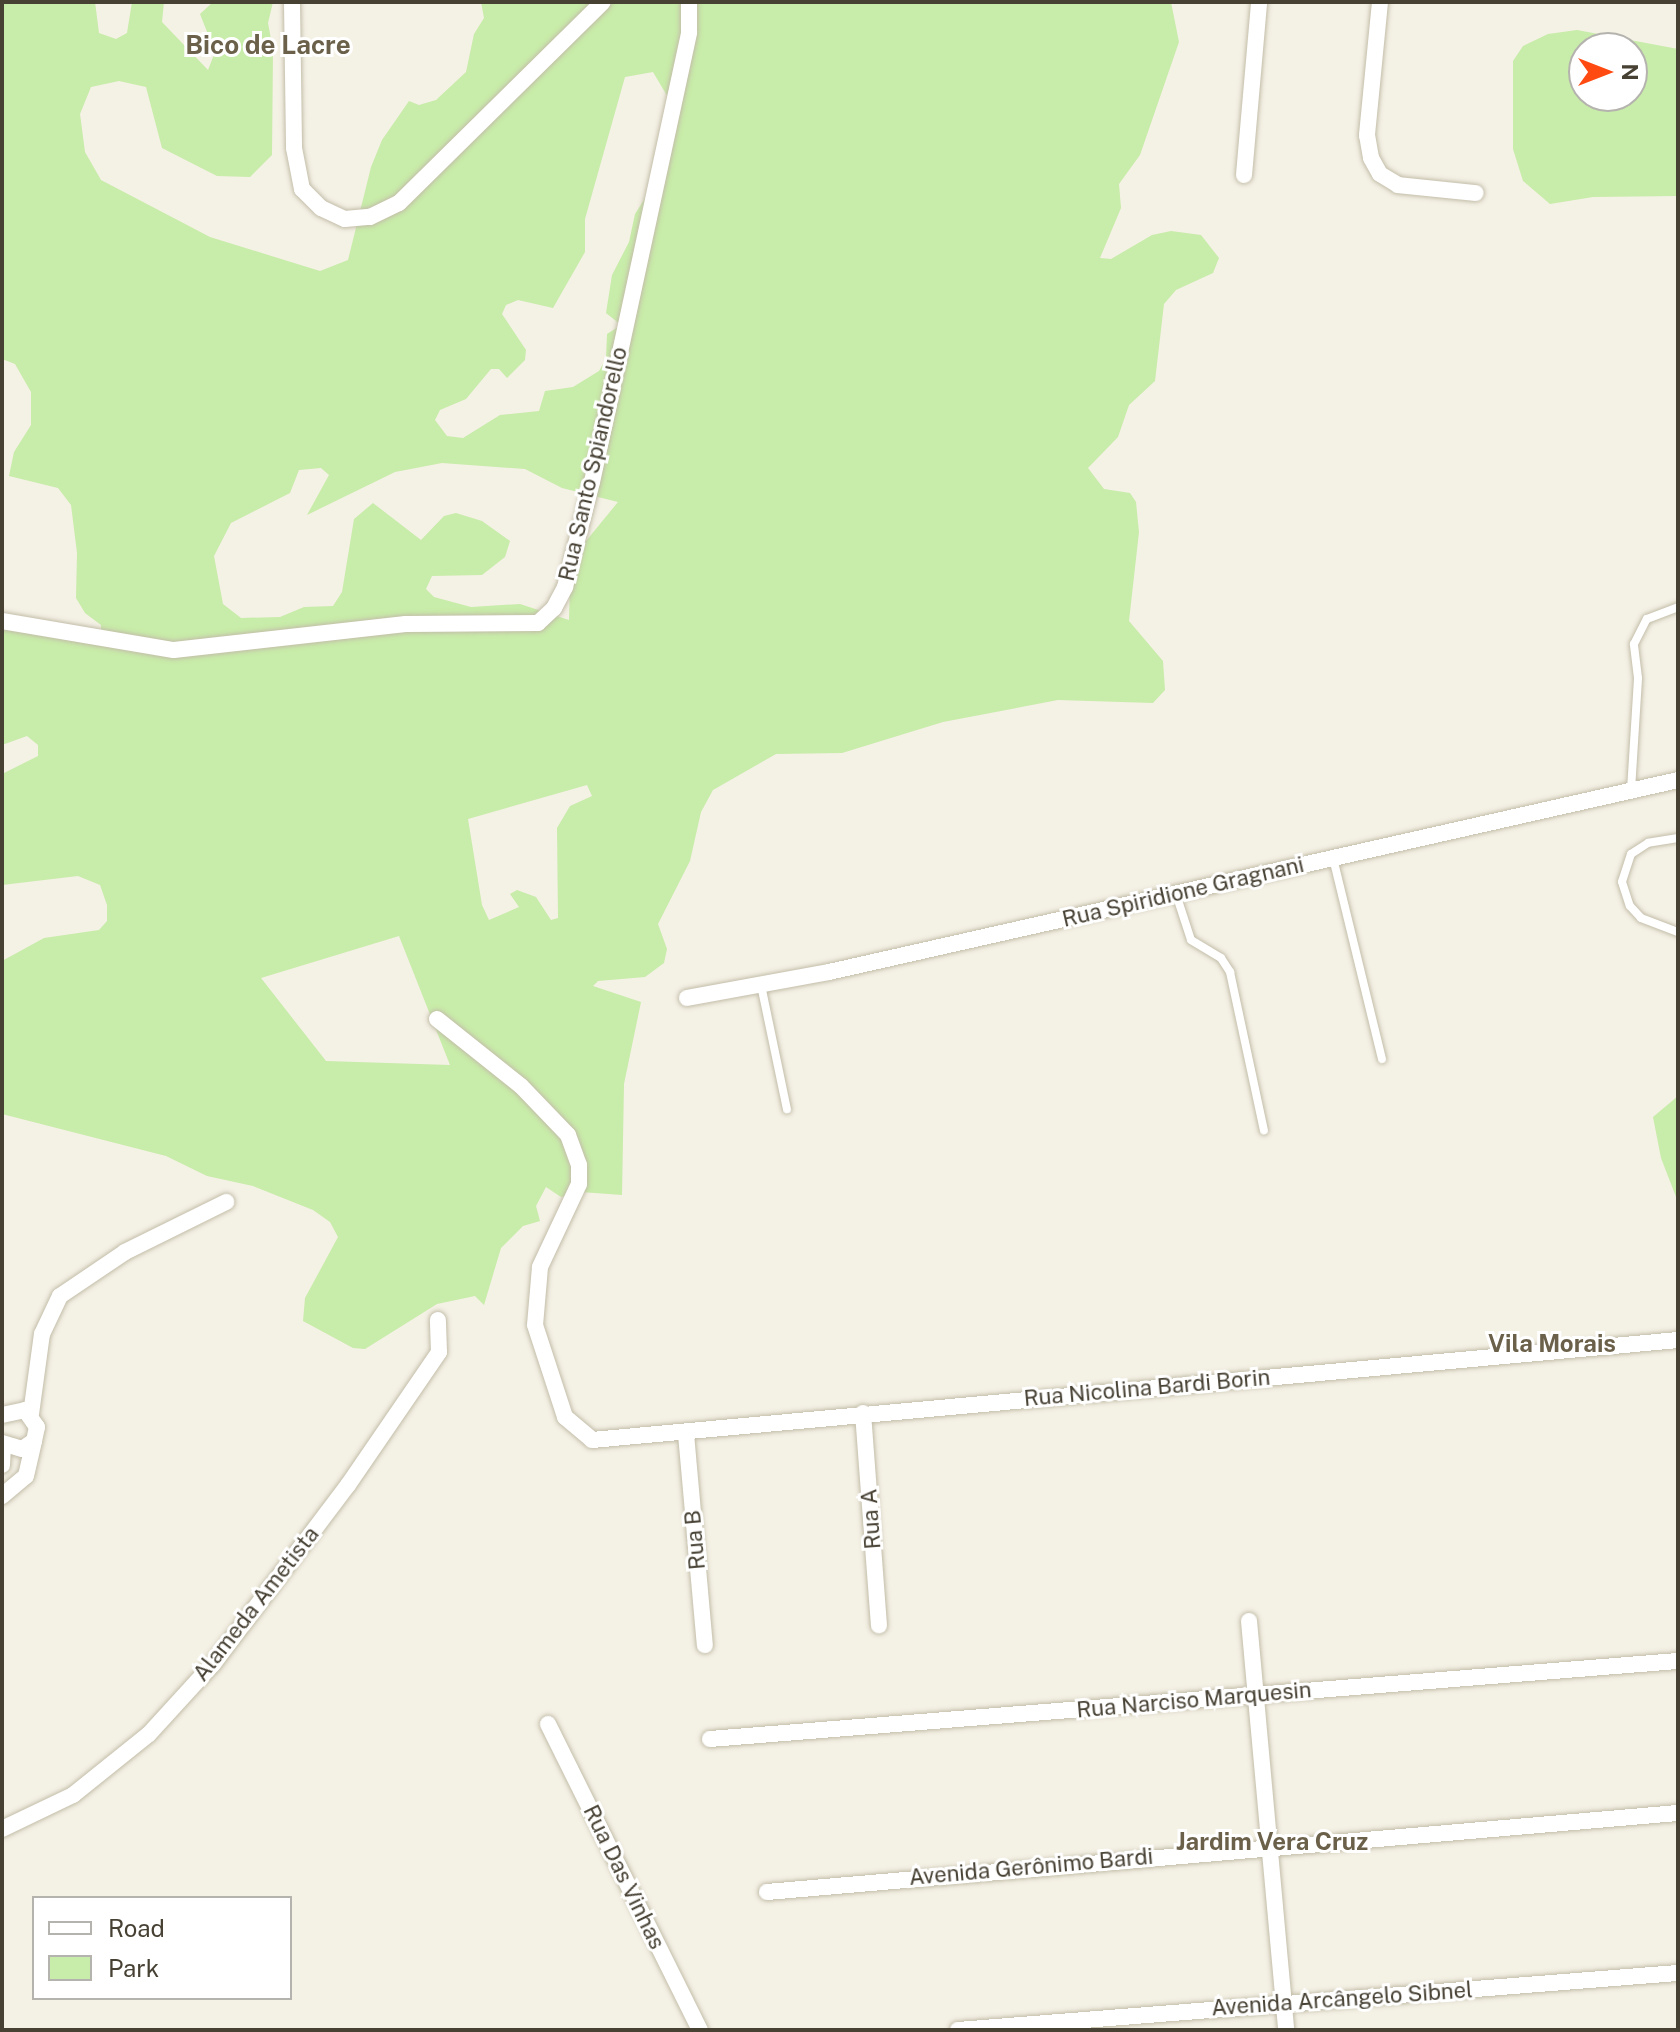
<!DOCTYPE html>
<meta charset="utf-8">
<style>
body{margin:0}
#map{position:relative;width:1680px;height:2032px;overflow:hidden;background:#f4f1e5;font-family:"Public Sans",sans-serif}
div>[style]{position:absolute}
.green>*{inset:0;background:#c8eca9}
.roads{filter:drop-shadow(0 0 2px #c3bda9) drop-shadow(0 0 2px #c3bda9)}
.service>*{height:8px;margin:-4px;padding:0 4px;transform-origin:4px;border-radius:4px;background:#fff}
.minor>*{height:16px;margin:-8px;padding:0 8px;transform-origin:8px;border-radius:8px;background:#fff}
span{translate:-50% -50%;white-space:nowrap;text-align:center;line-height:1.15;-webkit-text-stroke:6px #fff;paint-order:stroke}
.street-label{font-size:22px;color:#474134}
.neighbourhood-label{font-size:24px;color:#6b614a;font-weight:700}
.quarter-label{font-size:26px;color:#6b614a;font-weight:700}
.frame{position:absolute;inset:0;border:4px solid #474134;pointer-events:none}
.legend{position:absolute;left:32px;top:1896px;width:260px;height:104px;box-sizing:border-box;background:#fff;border:2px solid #b5b3ae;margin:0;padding:10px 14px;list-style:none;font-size:24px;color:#474134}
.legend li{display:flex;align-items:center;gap:16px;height:40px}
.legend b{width:40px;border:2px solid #b5b3ae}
.north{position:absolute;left:1568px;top:32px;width:80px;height:80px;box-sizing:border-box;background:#fff;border:2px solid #b5b3ae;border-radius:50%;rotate:90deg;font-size:22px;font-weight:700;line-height:32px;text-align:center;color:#474134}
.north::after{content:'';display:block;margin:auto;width:28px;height:36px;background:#ff4b11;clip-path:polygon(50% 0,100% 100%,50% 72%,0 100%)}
</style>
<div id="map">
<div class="green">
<i style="clip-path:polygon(evenodd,2px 2px,95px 2px,99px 33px,116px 39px,127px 33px,132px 2px,164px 2px,162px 22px,208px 70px,215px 52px,200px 14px,213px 2px,273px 2px,268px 23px,273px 50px,272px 155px,250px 177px,217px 176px,162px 148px,146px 87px,119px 81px,91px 87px,80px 114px,85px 152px,101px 180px,210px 237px,320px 271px,348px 260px,371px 167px,382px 140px,409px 101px,419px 105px,436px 100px,466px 72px,474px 34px,484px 18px,481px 2px,1171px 2px,1179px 42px,1140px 155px,1119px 184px,1121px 208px,1100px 258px,1111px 259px,1152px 235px,1171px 231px,1201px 235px,1219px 258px,1213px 273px,1176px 290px,1164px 304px,1155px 381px,1129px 405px,1118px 437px,1088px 468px,1104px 489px,1130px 493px,1136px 502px,1139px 532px,1129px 621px,1163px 661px,1165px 690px,1153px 703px,1058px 700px,943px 722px,842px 753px,776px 754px,713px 790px,701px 812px,690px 861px,658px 924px,667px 949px,664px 963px,645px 977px,598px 981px,593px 986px,641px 1002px,624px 1084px,622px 1195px,581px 1192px,561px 1197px,546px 1187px,536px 1206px,540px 1221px,523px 1226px,501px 1248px,484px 1305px,475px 1296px,437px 1304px,365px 1349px,353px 1348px,303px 1321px,305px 1298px,338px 1237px,330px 1222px,313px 1210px,253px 1186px,207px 1176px,166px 1156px,2px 1114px,2px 961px,44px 938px,99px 930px,107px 921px,107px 905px,100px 885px,78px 876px,2px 885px,2px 774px,38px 756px,38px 745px,27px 736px,2px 745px,2px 624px,101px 634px,101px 625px,85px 613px,76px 598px,77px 553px,71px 505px,58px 488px,9px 476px,14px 452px,31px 425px,31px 392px,15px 364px,2px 359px,2px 2px,653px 72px,669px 99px,652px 187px,635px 214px,629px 242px,612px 275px,606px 313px,621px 325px,607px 334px,606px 359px,599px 371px,573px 387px,545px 391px,539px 411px,500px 415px,463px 438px,447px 436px,435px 420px,440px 410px,466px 399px,491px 369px,499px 369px,507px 378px,525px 360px,526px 350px,502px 314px,506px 305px,518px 300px,553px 308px,585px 252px,585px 219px,625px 77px,653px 72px,2px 2px,442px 463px,525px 469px,562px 488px,618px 502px,577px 552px,570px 581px,569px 620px,520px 604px,471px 607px,434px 597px,426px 589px,432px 576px,482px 575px,505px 557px,510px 541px,482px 521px,456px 513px,444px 516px,421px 540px,373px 503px,354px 519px,342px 592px,333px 606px,304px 607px,280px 617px,241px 618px,223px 604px,214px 556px,231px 523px,290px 493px,299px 470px,321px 468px,329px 475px,307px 515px,395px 472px,442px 463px,2px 2px,587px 785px,592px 796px,570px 806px,557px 828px,558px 918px,551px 920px,536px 897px,517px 890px,510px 894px,519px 907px,489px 920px,482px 905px,468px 819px,587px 785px,2px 2px,399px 936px,450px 1065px,326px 1061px,261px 978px,399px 936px)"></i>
<i style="clip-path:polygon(evenodd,1577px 30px,1678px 49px,1678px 196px,1593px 197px,1550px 204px,1523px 181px,1513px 149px,1513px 61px,1523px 46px,1548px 34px,1577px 30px,1584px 48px,1632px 48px,1632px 96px,1584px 96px,1584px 48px)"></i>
<i style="clip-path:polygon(1678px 1096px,1678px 1202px,1661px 1158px,1653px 1117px)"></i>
</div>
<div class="roads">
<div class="service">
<i style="left:1631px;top:790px;width:112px;rotate:-86.4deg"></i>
<i style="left:1638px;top:678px;width:34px;rotate:-97deg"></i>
<i style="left:1634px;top:644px;width:28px;rotate:-63deg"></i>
<i style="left:1647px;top:619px;width:33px;rotate:-21deg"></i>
<i style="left:1678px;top:838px;width:30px;rotate:171deg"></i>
<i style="left:1648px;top:843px;width:20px;rotate:147deg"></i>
<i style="left:1631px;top:854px;width:29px;rotate:108deg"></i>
<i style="left:1622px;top:882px;width:25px;rotate:72deg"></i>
<i style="left:1630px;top:906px;width:16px;rotate:47deg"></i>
<i style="left:1641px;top:918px;width:40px;rotate:21deg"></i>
<i style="left:1333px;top:858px;width:207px;rotate:76.3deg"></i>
<i style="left:1176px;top:894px;width:48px;rotate:71.9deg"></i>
<i style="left:1191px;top:940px;width:35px;rotate:31deg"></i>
<i style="left:1221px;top:958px;width:17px;rotate:57deg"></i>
<i style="left:1230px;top:972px;width:162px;rotate:77.9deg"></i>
<i style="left:761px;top:985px;width:127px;rotate:78.2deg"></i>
</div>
<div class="minor">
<i style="left:292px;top:2px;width:146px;rotate:89.2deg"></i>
<i style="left:294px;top:148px;width:42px;rotate:79deg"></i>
<i style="left:302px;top:189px;width:27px;rotate:45deg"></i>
<i style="left:321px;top:208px;width:26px;rotate:25deg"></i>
<i style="left:345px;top:219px;width:25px;rotate:-5deg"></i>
<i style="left:370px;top:217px;width:32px;rotate:-26deg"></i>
<i style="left:399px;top:203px;width:286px;rotate:-44.6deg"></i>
<i style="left:1380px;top:2px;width:134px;rotate:95.6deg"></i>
<i style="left:1367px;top:135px;width:23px;rotate:80deg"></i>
<i style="left:1371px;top:158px;width:18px;rotate:61deg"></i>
<i style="left:1380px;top:174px;width:21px;rotate:31deg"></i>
<i style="left:1398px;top:185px;width:78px;rotate:5.9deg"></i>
<i style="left:1244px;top:175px;width:174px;rotate:-85deg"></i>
<i style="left:2px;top:621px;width:174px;rotate:9.6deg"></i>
<i style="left:174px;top:650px;width:233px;rotate:-6.4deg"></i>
<i style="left:406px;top:624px;width:132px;rotate:-0.4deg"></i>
<i style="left:538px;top:623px;width:22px;rotate:-43deg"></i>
<i style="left:554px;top:608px;width:24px;rotate:-62deg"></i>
<i style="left:565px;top:587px;width:108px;rotate:-75.6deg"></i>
<i style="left:592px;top:482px;width:460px;rotate:-77.8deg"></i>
<i style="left:689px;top:32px;width:30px;rotate:-90deg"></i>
<i style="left:687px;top:998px;width:144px;rotate:-10.4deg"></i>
<i style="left:829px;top:972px;width:870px;rotate:-12.74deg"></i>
<i style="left:437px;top:1019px;width:107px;rotate:38.6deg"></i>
<i style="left:521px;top:1086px;width:68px;rotate:46.2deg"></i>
<i style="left:568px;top:1135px;width:32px;rotate:70deg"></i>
<i style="left:579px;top:1165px;width:19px;rotate:90deg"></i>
<i style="left:579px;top:1184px;width:92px;rotate:115.2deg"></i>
<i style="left:540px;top:1267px;width:58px;rotate:94.9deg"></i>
<i style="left:535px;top:1325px;width:97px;rotate:71.9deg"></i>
<i style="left:565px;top:1417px;width:35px;rotate:40deg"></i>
<i style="left:592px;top:1440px;width:1091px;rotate:-5.26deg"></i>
<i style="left:863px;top:1413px;width:213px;rotate:85.7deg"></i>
<i style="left:31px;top:1414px;width:81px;rotate:-82.2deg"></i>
<i style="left:42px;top:1334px;width:42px;rotate:-64.7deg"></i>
<i style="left:60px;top:1296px;width:78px;rotate:-34.1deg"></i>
<i style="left:125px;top:1252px;width:113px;rotate:-26.3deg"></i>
<i style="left:2px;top:1415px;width:24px;rotate:-12deg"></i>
<i style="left:25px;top:1410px;width:21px;rotate:55deg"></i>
<i style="left:37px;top:1427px;width:14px;rotate:102deg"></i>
<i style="left:34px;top:1441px;width:14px;rotate:146deg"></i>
<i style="left:22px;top:1449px;width:21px;rotate:-163deg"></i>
<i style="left:686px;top:1434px;width:212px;rotate:84.9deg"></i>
<i style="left:2px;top:1465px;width:21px;rotate:-87deg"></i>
<i style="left:2px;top:1496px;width:31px;rotate:-40deg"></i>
<i style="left:26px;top:1476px;width:36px;rotate:-77deg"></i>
<i style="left:1249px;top:1621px;width:411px;rotate:84.8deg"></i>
<i style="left:548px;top:1724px;width:342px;rotate:63.6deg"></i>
<i style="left:710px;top:1739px;width:971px;rotate:-4.61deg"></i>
<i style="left:2px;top:1829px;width:79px;rotate:-25.6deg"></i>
<i style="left:73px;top:1795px;width:97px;rotate:-38.8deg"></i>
<i style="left:149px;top:1734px;width:95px;rotate:-47.6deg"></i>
<i style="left:213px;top:1664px;width:224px;rotate:-53deg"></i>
<i style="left:348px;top:1485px;width:161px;rotate:-55.6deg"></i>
<i style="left:439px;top:1352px;width:32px;rotate:-92deg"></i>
<i style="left:767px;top:1892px;width:914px;rotate:-4.96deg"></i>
<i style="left:958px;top:2030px;width:722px;rotate:-4.53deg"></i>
</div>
</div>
<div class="street-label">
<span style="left:593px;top:464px;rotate:-77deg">Rua Santo Spiandorello</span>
<span style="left:1183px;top:892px;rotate:-13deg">Rua Spiridione Gragnani</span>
<span style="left:1147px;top:1388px;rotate:-5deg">Rua Nicolina Bardi Borin</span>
<span style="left:871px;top:1519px;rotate:-94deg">Rua A</span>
<span style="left:695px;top:1540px;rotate:-95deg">Rua B</span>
<span style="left:256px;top:1604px;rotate:-52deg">Alameda Ametista</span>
<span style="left:1194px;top:1700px;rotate:-5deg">Rua Narciso Marquesin</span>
<span style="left:1031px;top:1867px;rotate:-5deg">Avenida Gerônimo Bardi</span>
<span style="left:624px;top:1877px;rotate:64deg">Rua Das Vinhas</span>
<span style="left:1342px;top:1999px;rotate:-4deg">Avenida Arcângelo Sibnel</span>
</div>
<div class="neighbourhood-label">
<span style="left:1552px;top:1344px">Vila Morais</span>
<span style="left:1272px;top:1842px">Jardim Vera Cruz</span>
</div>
<div class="quarter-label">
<span style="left:268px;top:45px">Bico de Lacre</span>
</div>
<div class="frame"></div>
<ul class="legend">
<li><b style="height:10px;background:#fff"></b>Road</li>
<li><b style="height:22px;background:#c8eca9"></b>Park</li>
</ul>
<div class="north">N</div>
</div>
